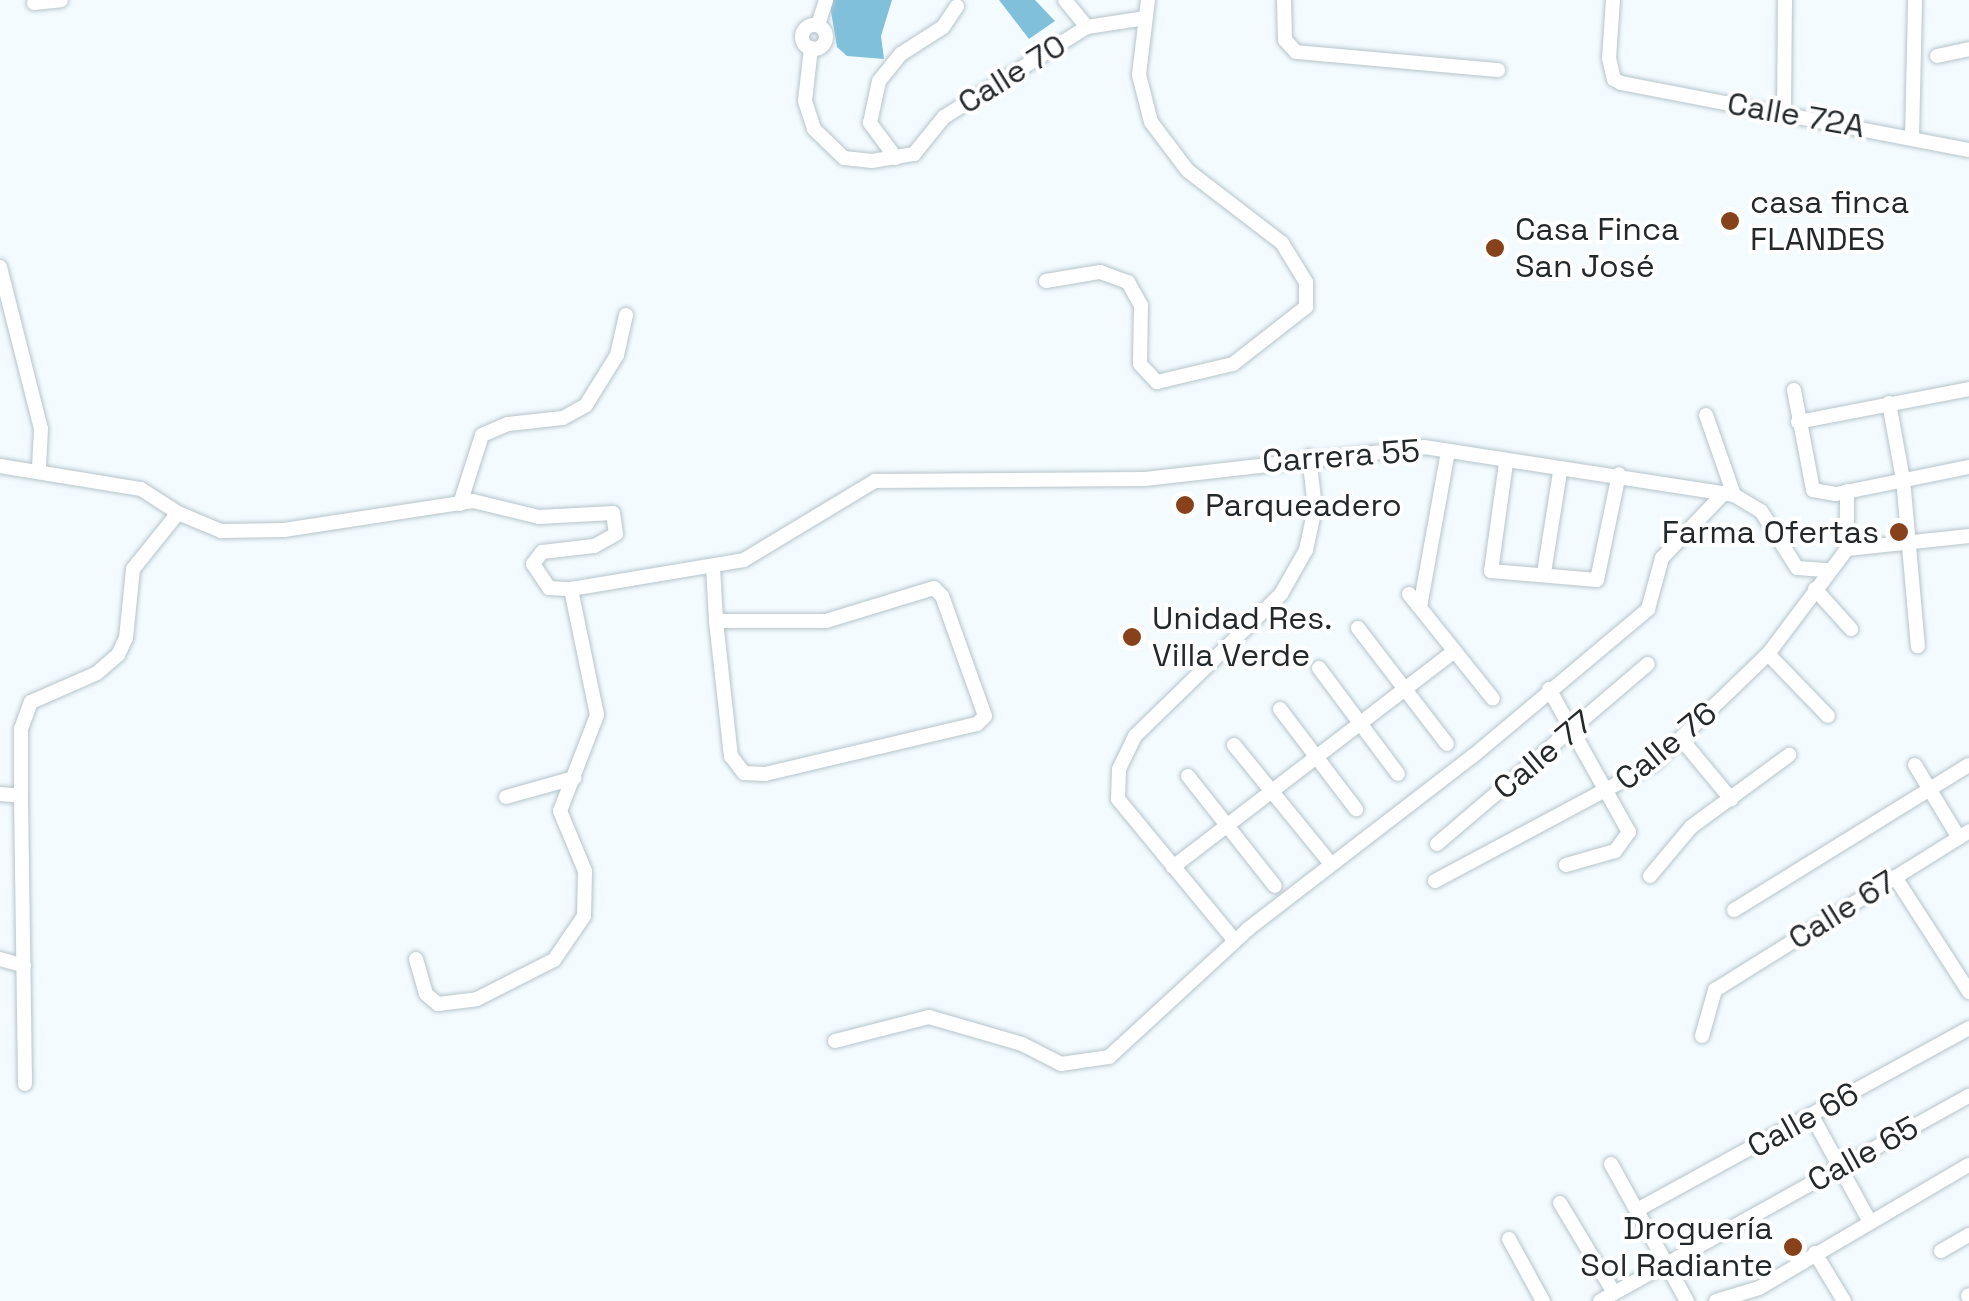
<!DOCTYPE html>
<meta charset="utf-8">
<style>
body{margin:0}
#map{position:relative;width:1969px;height:1301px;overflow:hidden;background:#f3fbff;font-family:"Space Grotesk",sans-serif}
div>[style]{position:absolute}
.forest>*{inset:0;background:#81c0db}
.roads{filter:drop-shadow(0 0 2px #b6c4ca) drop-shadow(0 0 2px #b6c4ca)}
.minor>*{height:14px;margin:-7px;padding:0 7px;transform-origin:7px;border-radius:7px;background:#fff}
.minor>.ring{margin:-7px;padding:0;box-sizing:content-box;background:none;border:14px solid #fff;border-radius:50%}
.dots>*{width:28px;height:28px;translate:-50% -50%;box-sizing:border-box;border:5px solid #fff;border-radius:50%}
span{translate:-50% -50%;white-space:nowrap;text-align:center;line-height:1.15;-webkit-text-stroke:8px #fff;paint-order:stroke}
.street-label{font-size:32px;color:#23282b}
.poi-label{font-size:32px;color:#23282b}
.left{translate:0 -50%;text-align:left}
.right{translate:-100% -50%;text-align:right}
</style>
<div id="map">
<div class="forest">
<i style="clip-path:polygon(829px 0,892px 0,881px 36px,884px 59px,847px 56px,837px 47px)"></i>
<i style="clip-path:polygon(999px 0,1035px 0,1055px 21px,1029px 39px)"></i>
</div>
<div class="roads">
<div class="minor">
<i style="left:1065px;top:0;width:35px;rotate:51deg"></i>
<i style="left:1284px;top:0;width:40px;rotate:88.6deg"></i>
<i style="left:1285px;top:40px;width:16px;rotate:47deg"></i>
<i style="left:1296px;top:52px;width:203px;rotate:5.1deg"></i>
<i style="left:1613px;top:0;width:58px;rotate:93.9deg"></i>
<i style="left:1609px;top:58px;width:22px;rotate:77deg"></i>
<i style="left:1614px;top:79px;width:8px;rotate:30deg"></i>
<i style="left:1621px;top:83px;width:354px;rotate:10.9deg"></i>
<i style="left:34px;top:3px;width:27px;rotate:-6deg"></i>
<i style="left:818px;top:25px;width:26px;rotate:-72deg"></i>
<i class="ring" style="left:802px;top:25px;width:10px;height:10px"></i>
<i style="left:811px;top:48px;width:53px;rotate:96.5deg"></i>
<i style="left:805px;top:101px;width:29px;rotate:72deg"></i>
<i style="left:814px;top:129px;width:42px;rotate:44deg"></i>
<i style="left:844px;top:158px;width:28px;rotate:6deg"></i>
<i style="left:872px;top:161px;width:43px;rotate:-9.5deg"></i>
<i style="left:914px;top:154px;width:48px;rotate:-51deg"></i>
<i style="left:944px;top:117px;width:169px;rotate:-32.2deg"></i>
<i style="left:1087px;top:27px;width:59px;rotate:-8.8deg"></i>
<i style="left:1937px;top:56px;width:33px;rotate:-12deg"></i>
<i style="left:1784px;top:112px;width:112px;rotate:-89.5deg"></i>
<i style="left:1912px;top:137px;width:137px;rotate:-88.7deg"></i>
<i style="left:896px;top:158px;width:44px;rotate:-126.6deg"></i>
<i style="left:870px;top:123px;width:43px;rotate:-77.9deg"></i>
<i style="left:879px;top:81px;width:35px;rotate:-51deg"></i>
<i style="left:901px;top:54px;width:50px;rotate:-32.7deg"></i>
<i style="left:943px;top:27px;width:25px;rotate:-56deg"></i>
<i style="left:0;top:267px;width:167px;rotate:75.8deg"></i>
<i style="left:41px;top:429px;width:39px;rotate:93deg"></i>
<i style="left:1046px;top:281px;width:55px;rotate:-9.5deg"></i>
<i style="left:1100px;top:272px;width:30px;rotate:20deg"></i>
<i style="left:1128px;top:282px;width:26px;rotate:61deg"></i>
<i style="left:1141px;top:305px;width:59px;rotate:91deg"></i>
<i style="left:1140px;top:364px;width:25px;rotate:47deg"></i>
<i style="left:1157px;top:382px;width:78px;rotate:-13.3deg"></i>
<i style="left:1233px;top:364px;width:93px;rotate:-38deg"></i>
<i style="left:1306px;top:307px;width:25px;rotate:-90deg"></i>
<i style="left:1306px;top:282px;width:46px;rotate:-121.6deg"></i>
<i style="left:1282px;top:243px;width:118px;rotate:-142.5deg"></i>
<i style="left:1188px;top:171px;width:61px;rotate:-127.1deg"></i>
<i style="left:1151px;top:122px;width:49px;rotate:-104.3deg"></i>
<i style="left:1139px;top:75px;width:76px;rotate:-83.2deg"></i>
<i style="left:1794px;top:390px;width:102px;rotate:79.2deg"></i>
<i style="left:1813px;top:490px;width:23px;rotate:10deg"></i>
<i style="left:1836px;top:494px;width:136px;rotate:-11.5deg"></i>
<i style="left:1889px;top:403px;width:77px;rotate:79.6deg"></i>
<i style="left:1903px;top:479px;width:168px;rotate:84.9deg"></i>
<i style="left:1706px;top:415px;width:85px;rotate:70.7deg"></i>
<i style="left:1798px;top:422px;width:174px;rotate:-10.9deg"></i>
<i style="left:1506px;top:463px;width:109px;rotate:97.9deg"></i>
<i style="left:1491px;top:571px;width:106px;rotate:4.9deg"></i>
<i style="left:1597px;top:580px;width:108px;rotate:-78.3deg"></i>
<i style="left:0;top:466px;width:143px;rotate:9.3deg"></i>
<i style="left:141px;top:489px;width:44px;rotate:33deg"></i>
<i style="left:1847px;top:491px;width:58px;rotate:90deg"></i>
<i style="left:460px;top:504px;width:72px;rotate:-72.3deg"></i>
<i style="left:482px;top:435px;width:28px;rotate:-23deg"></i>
<i style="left:508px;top:424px;width:55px;rotate:-6.2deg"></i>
<i style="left:563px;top:418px;width:26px;rotate:-29deg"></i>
<i style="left:586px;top:405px;width:59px;rotate:-58.2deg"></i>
<i style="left:617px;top:355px;width:41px;rotate:-77.3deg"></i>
<i style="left:1847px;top:549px;width:123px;rotate:-6.1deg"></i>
<i style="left:713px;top:567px;width:54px;rotate:86.8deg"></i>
<i style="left:716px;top:621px;width:136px;rotate:83.7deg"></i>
<i style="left:731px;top:756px;width:21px;rotate:53deg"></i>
<i style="left:744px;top:773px;width:21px;rotate:3deg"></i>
<i style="left:765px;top:774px;width:218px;rotate:-13.3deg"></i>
<i style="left:977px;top:724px;width:11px;rotate:-45deg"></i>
<i style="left:985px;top:716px;width:127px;rotate:-109.7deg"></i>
<i style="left:942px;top:596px;width:11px;rotate:-135deg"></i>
<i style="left:934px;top:588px;width:113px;rotate:163deg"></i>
<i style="left:826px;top:621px;width:110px;rotate:180deg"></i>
<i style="left:1544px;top:573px;width:102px;rotate:-81deg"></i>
<i style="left:1815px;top:589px;width:54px;rotate:48deg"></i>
<i style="left:1409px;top:594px;width:134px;rotate:51.3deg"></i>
<i style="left:1420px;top:607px;width:158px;rotate:-79.8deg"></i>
<i style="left:1358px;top:628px;width:146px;rotate:52.5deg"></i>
<i style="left:1768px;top:654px;width:86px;rotate:45.9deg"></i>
<i style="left:1319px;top:668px;width:132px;rotate:53.3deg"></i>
<i style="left:1549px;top:689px;width:164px;rotate:60.8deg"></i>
<i style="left:1629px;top:832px;width:24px;rotate:126deg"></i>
<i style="left:1615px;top:851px;width:51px;rotate:164.1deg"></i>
<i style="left:1280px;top:709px;width:126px;rotate:52.8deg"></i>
<i style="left:1682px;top:740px;width:77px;rotate:50.3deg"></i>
<i style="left:1234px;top:745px;width:154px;rotate:50.8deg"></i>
<i style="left:1915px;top:765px;width:85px;rotate:58.9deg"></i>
<i style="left:1188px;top:776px;width:140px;rotate:51.7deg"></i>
<i style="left:0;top:794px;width:21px;rotate:5deg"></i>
<i style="left:21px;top:796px;width:67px;rotate:-90deg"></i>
<i style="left:21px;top:729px;width:29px;rotate:-70deg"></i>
<i style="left:31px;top:702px;width:72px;rotate:-23.7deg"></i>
<i style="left:97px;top:673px;width:28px;rotate:-41deg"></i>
<i style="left:118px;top:655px;width:19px;rotate:-65deg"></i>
<i style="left:126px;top:638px;width:69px;rotate:-84.2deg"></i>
<i style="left:133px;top:569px;width:72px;rotate:-51.2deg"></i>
<i style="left:178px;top:513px;width:47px;rotate:22.7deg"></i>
<i style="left:221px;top:531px;width:63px;rotate:-0.9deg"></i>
<i style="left:284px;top:530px;width:191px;rotate:-8.7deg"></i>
<i style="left:473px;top:501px;width:68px;rotate:13.6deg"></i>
<i style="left:539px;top:517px;width:74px;rotate:-3.1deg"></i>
<i style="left:613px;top:513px;width:21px;rotate:82deg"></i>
<i style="left:616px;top:534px;width:25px;rotate:151deg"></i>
<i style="left:594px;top:546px;width:52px;rotate:173.4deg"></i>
<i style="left:542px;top:552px;width:15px;rotate:127deg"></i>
<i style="left:533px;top:564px;width:29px;rotate:56deg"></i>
<i style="left:549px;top:588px;width:22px;rotate:3deg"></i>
<i style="left:571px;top:589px;width:175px;rotate:-9.5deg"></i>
<i style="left:744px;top:560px;width:153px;rotate:-31.1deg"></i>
<i style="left:875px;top:481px;width:270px;rotate:-0.4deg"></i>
<i style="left:1145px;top:479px;width:281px;rotate:-6.5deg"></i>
<i style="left:1424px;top:447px;width:314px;rotate:8.8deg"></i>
<i style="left:1734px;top:495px;width:31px;rotate:31deg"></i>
<i style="left:1761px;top:511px;width:67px;rotate:57.7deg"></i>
<i style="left:1797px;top:568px;width:31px;rotate:4deg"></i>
<i style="left:21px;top:796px;width:288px;rotate:89.2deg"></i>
<i style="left:506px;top:797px;width:71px;rotate:-15.6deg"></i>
<i style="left:1437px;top:844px;width:277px;rotate:-40.5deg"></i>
<i style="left:1173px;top:867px;width:355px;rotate:-37.5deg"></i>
<i style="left:1650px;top:876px;width:64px;rotate:-50.1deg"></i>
<i style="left:1691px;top:827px;width:122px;rotate:-36.3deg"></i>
<i style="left:1895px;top:877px;width:137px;rotate:57.2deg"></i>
<i style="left:1435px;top:881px;width:248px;rotate:-28.1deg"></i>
<i style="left:1654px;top:764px;width:158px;rotate:-44deg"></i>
<i style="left:1768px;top:654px;width:131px;rotate:-53deg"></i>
<i style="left:1734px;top:910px;width:276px;rotate:-31.7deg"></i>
<i style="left:1235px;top:941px;width:184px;rotate:-129.5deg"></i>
<i style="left:1118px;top:799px;width:30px;rotate:-88deg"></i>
<i style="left:1119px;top:769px;width:37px;rotate:-64deg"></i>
<i style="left:1135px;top:736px;width:204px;rotate:-44.2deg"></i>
<i style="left:1281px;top:594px;width:51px;rotate:-60.4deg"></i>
<i style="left:1306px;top:550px;width:43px;rotate:-77.9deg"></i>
<i style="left:1315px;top:508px;width:52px;rotate:-96.6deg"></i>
<i style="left:0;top:959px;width:25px;rotate:16deg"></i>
<i style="left:416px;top:959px;width:36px;rotate:74deg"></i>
<i style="left:426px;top:994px;width:16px;rotate:40deg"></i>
<i style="left:438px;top:1004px;width:39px;rotate:-7deg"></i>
<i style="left:477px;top:999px;width:86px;rotate:-26.9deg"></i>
<i style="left:554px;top:960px;width:53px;rotate:-55.7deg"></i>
<i style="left:584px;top:916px;width:45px;rotate:-88.7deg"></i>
<i style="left:585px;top:871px;width:65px;rotate:-112.6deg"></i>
<i style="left:560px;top:811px;width:103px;rotate:-68.9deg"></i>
<i style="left:597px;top:715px;width:129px;rotate:-101.7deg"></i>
<i style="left:1702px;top:1036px;width:48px;rotate:-74.2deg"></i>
<i style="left:1715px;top:990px;width:300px;rotate:-32deg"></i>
<i style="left:835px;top:1041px;width:97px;rotate:-14.3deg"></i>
<i style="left:929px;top:1017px;width:97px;rotate:16.2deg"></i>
<i style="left:1022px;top:1044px;width:44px;rotate:27.1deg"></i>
<i style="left:1061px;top:1064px;width:49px;rotate:-8.3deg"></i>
<i style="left:1109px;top:1057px;width:189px;rotate:-42.6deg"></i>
<i style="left:1248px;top:929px;width:284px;rotate:-37.6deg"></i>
<i style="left:1473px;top:756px;width:229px;rotate:-40deg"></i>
<i style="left:1648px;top:609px;width:53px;rotate:-74.6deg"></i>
<i style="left:1662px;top:558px;width:90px;rotate:-46.4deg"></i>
<i style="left:1812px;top:1116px;width:119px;rotate:61.3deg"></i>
<i style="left:1611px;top:1164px;width:157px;rotate:61deg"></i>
<i style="left:1560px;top:1203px;width:105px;rotate:59deg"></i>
<i style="left:1637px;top:1210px;width:379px;rotate:-28.7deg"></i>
<i style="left:1509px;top:1239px;width:71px;rotate:61.3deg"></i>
<i style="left:1941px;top:1251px;width:32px;rotate:-30deg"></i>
<i style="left:1815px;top:1253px;width:56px;rotate:58.9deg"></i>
<i style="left:1968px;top:1296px;width:1px;rotate:-45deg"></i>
<i style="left:1600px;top:1301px;width:422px;rotate:-29.1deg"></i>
<i style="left:1716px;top:1301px;width:45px;rotate:-16.8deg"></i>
<i style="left:1759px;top:1288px;width:243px;rotate:-30.4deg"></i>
</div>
</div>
<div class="dots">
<i style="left:1730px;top:221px;background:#87421b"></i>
<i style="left:1495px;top:248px;background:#87421b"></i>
<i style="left:1185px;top:505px;background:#87421b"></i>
<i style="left:1899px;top:532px;background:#87421b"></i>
<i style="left:1132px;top:637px;background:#87421b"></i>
<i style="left:1793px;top:1247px;background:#87421b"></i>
</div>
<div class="street-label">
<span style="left:1012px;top:74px;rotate:-32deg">Calle 70</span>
<span style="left:1796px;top:115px;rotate:10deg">Calle 72A</span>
<span style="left:1341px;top:456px;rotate:-4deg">Carrera 55</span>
<span style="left:1666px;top:746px;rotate:-39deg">Calle 76</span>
<span style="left:1543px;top:755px;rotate:-40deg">Calle 77</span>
<span style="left:1842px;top:910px;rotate:-32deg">Calle 67</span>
<span style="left:1803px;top:1120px;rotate:-29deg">Calle 66</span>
<span style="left:1863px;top:1154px;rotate:-29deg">Calle 65</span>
</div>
<div class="poi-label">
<span class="left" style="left:1750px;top:221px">casa finca<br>FLANDES</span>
<span class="left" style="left:1515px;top:248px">Casa Finca<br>San José</span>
<span class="left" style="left:1205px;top:505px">Parqueadero</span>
<span class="right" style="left:1879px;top:532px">Farma Ofertas</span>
<span class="left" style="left:1152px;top:637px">Unidad Res.<br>Villa Verde</span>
<span class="right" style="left:1773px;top:1247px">Droguería<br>Sol Radiante</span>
</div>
</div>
